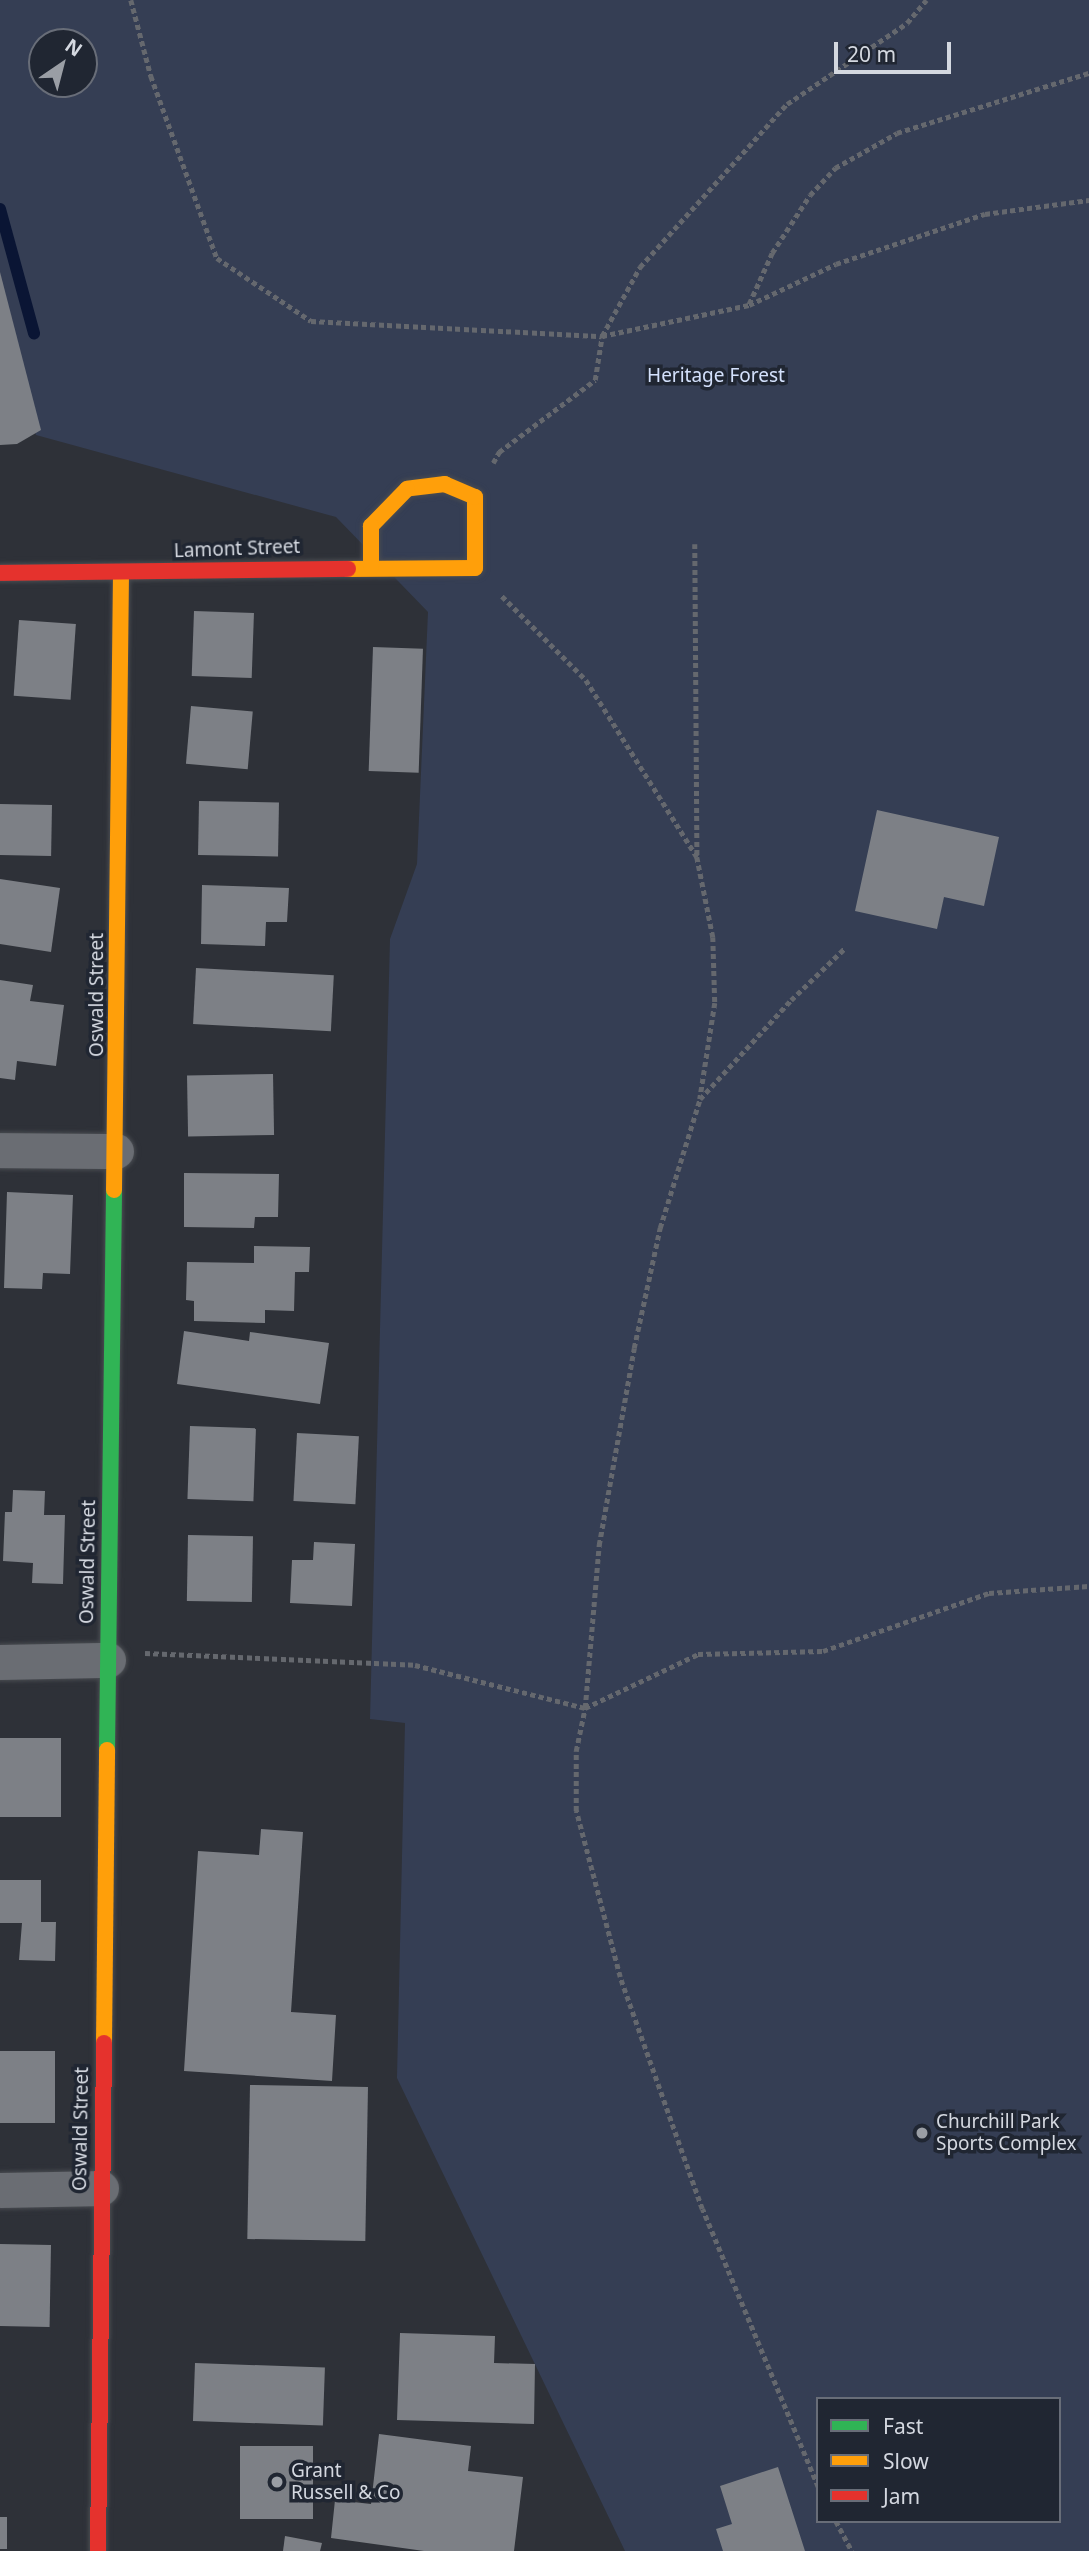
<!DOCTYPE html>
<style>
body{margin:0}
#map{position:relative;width:1089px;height:2551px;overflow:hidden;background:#2e3138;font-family:"Noto Sans",sans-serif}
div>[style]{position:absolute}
.green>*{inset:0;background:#353e54}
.stream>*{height:12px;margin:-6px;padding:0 6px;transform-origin:6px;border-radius:6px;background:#0a1534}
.building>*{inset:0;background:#7d8086;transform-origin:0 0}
.path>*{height:4.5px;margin-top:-2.25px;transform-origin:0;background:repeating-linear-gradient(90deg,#65686e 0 5px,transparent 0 8.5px)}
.roads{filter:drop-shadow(0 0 2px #494c51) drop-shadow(0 0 2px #494c51)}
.street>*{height:35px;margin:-17.5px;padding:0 17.5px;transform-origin:17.5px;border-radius:17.5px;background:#6a6d73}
.fast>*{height:16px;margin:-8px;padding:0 8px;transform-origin:8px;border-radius:8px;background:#30b455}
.slow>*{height:16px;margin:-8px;padding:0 8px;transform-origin:8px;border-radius:8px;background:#ff9f0a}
.jam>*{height:16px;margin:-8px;padding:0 8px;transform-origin:8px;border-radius:8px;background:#e5322d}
.dots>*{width:19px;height:19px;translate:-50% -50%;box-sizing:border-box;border:4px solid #202632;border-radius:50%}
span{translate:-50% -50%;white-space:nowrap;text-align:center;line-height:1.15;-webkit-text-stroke:7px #202632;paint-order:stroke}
.park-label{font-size:19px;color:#d3e0fb}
.street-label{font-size:19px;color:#d4d8e0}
.poi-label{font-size:19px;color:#d4d8e0}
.left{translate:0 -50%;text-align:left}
.legend{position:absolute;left:816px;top:2397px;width:245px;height:126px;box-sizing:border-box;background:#202632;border:2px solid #686d78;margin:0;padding:9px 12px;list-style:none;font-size:21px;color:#d4d8e0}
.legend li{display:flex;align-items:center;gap:14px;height:35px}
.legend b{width:35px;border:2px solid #686d78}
.north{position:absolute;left:28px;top:28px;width:70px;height:70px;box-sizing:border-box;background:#202632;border:2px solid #686d78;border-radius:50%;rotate:35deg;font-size:19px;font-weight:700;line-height:28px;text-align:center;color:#d4d8e0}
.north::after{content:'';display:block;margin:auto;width:24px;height:32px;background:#9a9ea5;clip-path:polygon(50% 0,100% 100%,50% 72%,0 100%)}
.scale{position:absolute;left:834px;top:42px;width:117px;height:32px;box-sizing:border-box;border:4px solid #d4d8e0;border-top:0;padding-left:9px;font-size:21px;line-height:24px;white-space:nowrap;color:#d4d8e0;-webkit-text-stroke:5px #202632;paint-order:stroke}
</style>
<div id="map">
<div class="green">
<i style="clip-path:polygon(evenodd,0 0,1089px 0,1089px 2551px,625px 2551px,397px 2078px,405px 1723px,370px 1719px,390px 939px,417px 864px,428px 612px,336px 517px,36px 435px,0 316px,0 0,42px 42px,84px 42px,84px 84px,42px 84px,42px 42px,0 0,818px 2399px,1059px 2399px,1059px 2521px,818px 2521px,818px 2399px)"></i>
</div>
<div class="stream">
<i style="left:0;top:209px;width:129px;rotate:74.7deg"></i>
</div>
<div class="building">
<i style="clip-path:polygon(0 272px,41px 430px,17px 444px,0 445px)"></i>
<i style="left:194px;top:611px;width:60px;height:65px;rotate:2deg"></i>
<i style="left:19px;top:620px;width:57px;height:76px;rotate:4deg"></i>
<i style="left:373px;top:647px;width:50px;height:124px;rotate:2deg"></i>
<i style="left:191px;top:706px;width:62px;height:58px;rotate:5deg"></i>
<i style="left:199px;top:801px;width:80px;height:54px;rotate:1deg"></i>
<i style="left:0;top:804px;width:52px;height:51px;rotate:1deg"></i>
<i style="clip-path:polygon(877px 810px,999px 837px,984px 906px,944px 897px,937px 929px,855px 911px)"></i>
<i style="clip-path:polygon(0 879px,60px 888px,51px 952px,0 944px)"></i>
<i style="clip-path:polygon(202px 885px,289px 888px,287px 922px,266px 922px,265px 946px,201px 944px)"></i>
<i style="left:196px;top:968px;width:138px;height:56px;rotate:3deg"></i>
<i style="clip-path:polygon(0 980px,33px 985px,30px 1001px,64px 1005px,56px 1066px,17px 1061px,15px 1080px,0 1078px)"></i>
<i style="left:273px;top:1074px;width:61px;height:86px;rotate:89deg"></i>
<i style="clip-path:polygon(184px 1173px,279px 1174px,278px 1217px,255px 1217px,254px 1228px,184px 1227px)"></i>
<i style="clip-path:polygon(7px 1192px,73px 1195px,70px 1274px,43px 1273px,42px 1289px,4px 1288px)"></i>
<i style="clip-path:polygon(254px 1246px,310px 1247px,309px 1272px,295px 1272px,294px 1311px,265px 1310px,265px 1323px,194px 1321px,194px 1301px,186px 1300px,187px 1262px,254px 1263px)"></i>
<i style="clip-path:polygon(184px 1331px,249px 1341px,250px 1332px,329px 1343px,320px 1404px,177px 1384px)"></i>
<i style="left:190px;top:1426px;width:66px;height:73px;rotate:2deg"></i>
<i style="left:297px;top:1433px;width:62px;height:68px;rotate:3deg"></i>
<i style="clip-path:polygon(13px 1490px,45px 1491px,44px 1515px,65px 1515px,63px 1584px,32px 1583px,33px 1563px,3px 1561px,5px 1512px,12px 1512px)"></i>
<i style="left:188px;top:1535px;width:65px;height:66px;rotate:1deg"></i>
<i style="clip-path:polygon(314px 1542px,355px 1544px,352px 1606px,290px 1603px,292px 1560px,313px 1560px)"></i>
<i style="left:0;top:1738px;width:61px;height:79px"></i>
<i style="clip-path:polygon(261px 1829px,303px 1832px,291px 2012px,336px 2015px,332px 2081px,184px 2071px,198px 1851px,259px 1855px)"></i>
<i style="clip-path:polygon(0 1880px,41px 1880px,41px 1922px,56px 1922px,55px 1961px,19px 1960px,22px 1923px,0 1923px)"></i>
<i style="left:0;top:2051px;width:55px;height:72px"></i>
<i style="left:250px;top:2085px;width:118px;height:154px;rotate:1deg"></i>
<i style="left:0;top:2244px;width:51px;height:82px;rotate:1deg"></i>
<i style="clip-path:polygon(400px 2333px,495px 2336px,494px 2363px,535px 2364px,534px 2424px,397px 2420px)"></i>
<i style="left:195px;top:2363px;width:130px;height:58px;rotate:2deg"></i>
<i style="clip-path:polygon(379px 2434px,471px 2446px,468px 2471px,523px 2477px,514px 2551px,424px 2551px,331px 2538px,335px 2500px,371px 2504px)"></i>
<i style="left:240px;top:2446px;width:73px;height:73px"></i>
<i style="clip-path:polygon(778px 2467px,805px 2551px,723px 2551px,716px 2529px,732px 2524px,720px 2486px)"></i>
<i style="left:0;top:2517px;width:7px;height:32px"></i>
<i style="clip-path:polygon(285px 2536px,322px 2543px,320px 2551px,283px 2551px)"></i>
</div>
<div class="path">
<i style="left:131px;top:0;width:79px;rotate:75.3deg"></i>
<i style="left:151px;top:76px;width:194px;rotate:70.1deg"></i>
<i style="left:217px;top:258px;width:113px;rotate:33.8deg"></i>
<i style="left:311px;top:321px;width:291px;rotate:3deg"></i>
<i style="left:602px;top:336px;width:150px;rotate:-11.9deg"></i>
<i style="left:749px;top:305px;width:96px;rotate:-25.2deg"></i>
<i style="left:836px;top:264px;width:157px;rotate:-18.6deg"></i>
<i style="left:985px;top:214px;width:105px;rotate:-7.7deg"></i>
<i style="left:749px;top:304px;width:56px;rotate:-65.7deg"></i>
<i style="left:772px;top:253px;width:69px;rotate:-56.8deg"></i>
<i style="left:810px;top:195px;width:37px;rotate:-47deg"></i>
<i style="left:835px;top:168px;width:71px;rotate:-29.4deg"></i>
<i style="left:897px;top:133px;width:201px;rotate:-17.4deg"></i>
<i style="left:493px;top:463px;width:13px;rotate:-61deg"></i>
<i style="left:499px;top:452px;width:120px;rotate:-36.9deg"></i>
<i style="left:595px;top:380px;width:45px;rotate:-81deg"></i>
<i style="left:602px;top:336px;width:79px;rotate:-61.2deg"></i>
<i style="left:640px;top:267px;width:219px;rotate:-48deg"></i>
<i style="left:787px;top:104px;width:145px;rotate:-34deg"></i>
<i style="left:907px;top:23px;width:30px;rotate:-50deg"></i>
<i style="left:695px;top:544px;width:313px;rotate:89.6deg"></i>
<i style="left:502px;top:596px;width:119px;rotate:45deg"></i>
<i style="left:586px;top:680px;width:209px;rotate:57.9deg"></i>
<i style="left:697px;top:857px;width:82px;rotate:78.7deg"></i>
<i style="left:713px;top:937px;width:66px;rotate:88.3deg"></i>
<i style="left:715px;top:1003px;width:97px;rotate:98.9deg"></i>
<i style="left:145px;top:1653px;width:270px;rotate:2.5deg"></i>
<i style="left:415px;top:1665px;width:175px;rotate:14.2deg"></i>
<i style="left:585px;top:1708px;width:125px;rotate:-25.5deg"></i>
<i style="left:698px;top:1654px;width:125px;rotate:-1.4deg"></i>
<i style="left:823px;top:1651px;width:176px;rotate:-19.3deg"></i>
<i style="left:989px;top:1593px;width:100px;rotate:-4deg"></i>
<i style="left:818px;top:2487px;width:301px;rotate:-112.6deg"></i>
<i style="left:702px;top:2209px;width:246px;rotate:-109.5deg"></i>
<i style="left:620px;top:1977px;width:172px;rotate:-104.8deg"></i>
<i style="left:576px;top:1811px;width:60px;rotate:-90deg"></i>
<i style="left:576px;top:1751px;width:44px;rotate:-78.2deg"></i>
<i style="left:585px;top:1708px;width:164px;rotate:-85.1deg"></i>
<i style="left:599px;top:1545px;width:200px;rotate:-79.9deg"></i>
<i style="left:634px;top:1348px;width:123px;rotate:-77.8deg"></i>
<i style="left:660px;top:1228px;width:135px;rotate:-72.8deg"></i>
<i style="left:700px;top:1099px;width:134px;rotate:-47.4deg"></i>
<i style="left:791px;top:1000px;width:75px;rotate:-43.9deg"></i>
<i style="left:836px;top:2521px;width:34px;rotate:62deg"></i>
</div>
<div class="roads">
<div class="street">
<i style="left:0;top:1150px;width:116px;rotate:0.5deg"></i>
<i style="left:0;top:1662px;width:108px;rotate:-1.1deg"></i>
<i style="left:0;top:2190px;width:101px;rotate:-1.1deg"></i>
</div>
<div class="fast">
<i style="left:107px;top:1750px;width:560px;rotate:-89.28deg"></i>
</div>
<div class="slow">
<i style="left:348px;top:569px;width:127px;rotate:-0.5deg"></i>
<i style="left:475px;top:568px;width:71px;rotate:-90deg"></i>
<i style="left:475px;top:497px;width:33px;rotate:-157deg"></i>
<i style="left:445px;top:484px;width:38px;rotate:173deg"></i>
<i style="left:407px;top:489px;width:52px;rotate:134.2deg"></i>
<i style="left:371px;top:526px;width:40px;rotate:90deg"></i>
<i style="left:114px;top:1190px;width:617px;rotate:-89.35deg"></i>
<i style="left:104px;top:2043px;width:293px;rotate:-89.4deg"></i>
</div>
<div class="jam">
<i style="left:0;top:573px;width:348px;rotate:-0.7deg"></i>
<i style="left:98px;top:2551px;width:508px;rotate:-89.32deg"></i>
</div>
</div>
<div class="dots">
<i style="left:922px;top:2133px;background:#9a9ea5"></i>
<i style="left:277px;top:2482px;background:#9a9ea5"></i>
</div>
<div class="park-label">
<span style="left:716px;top:376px">Heritage Forest</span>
</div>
<div class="street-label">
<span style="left:237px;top:549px;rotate:-2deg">Lamont Street</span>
<span style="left:97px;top:995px;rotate:-90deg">Oswald Street</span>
<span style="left:88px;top:1562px;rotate:-89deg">Oswald Street</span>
<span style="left:81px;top:2129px;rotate:-89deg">Oswald Street</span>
</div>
<div class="poi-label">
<span class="left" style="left:936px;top:2133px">Churchill Park<br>Sports Complex</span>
<span class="left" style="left:291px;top:2482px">Grant<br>Russell &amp; Co</span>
</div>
<ul class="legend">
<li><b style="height:9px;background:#30b455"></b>Fast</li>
<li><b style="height:9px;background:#ff9f0a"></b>Slow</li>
<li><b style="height:9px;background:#e5322d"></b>Jam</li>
</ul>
<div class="north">N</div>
<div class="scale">20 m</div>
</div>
